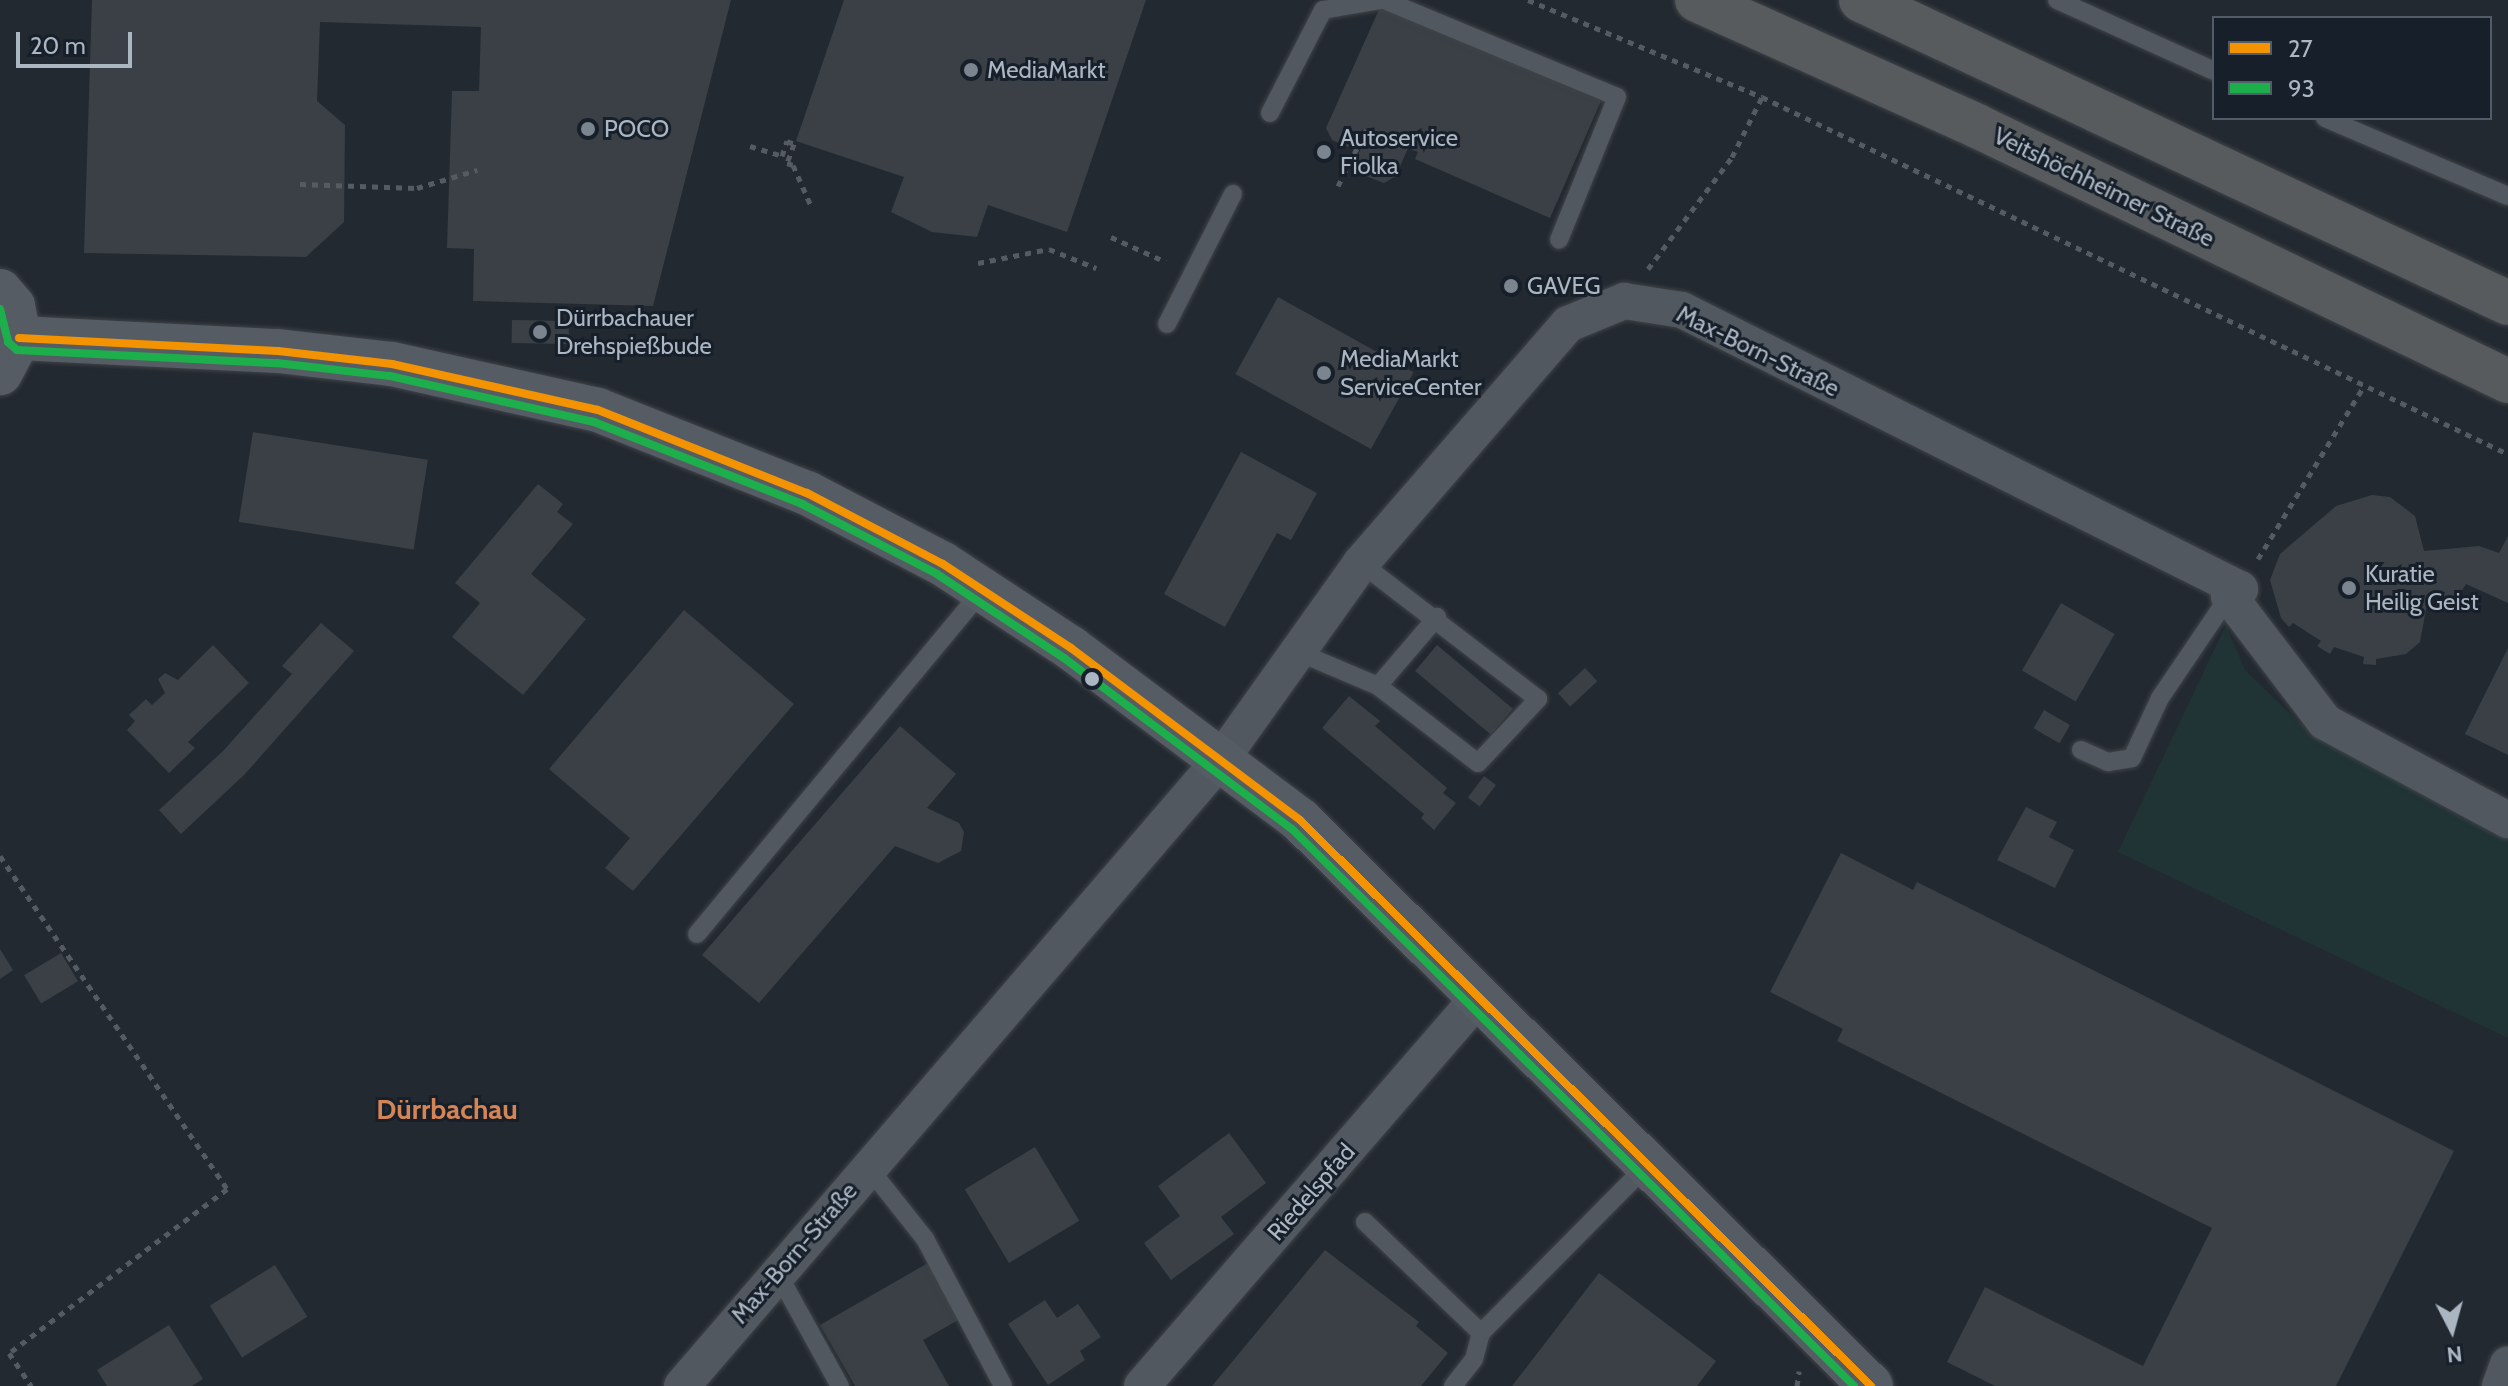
<!DOCTYPE html>
<meta charset="utf-8">
<style>
body{margin:0}
#map{position:relative;width:2508px;height:1386px;overflow:hidden;background:#232930;font-family:Cabin,sans-serif}
div>[style]{position:absolute}
.green>*{inset:0;background:#203335}
.building>*{inset:0;background:#3a4045;transform-origin:0 0}
.path>*{height:5px;margin-top:-2.5px;transform-origin:0;background:repeating-linear-gradient(90deg,#555b61 0 6px,transparent 0 12px)}
.roads{filter:drop-shadow(0 0 2px #3f4349) drop-shadow(0 0 2px #3f4349)}
.lane>*{height:18px;margin:-9px;padding:0 9px;transform-origin:9px;border-radius:9px;background:#52585f}
.street>*{height:36px;margin:-18px;padding:0 18px;transform-origin:18px;border-radius:18px;background:#52585f}
.secondary>*{height:44px;margin:-22px;padding:0 22px;transform-origin:22px;border-radius:22px;background:#565c64}
.highway>*{height:44px;margin:-22px;padding:0 22px;transform-origin:22px;border-radius:22px;background:#585b5e}
.bus-1>*{height:8px;margin:-4px;padding:0 4px;transform-origin:4px;border-radius:4px;background:#f49301}
.bus-2>*{height:8px;margin:-4px;padding:0 4px;transform-origin:4px;border-radius:4px;background:#1daf4b}
.dots>*{width:22px;height:22px;translate:-50% -50%;box-sizing:border-box;border:4px solid #17202a;border-radius:50%}
span{translate:-50% -50%;white-space:nowrap;text-align:center;line-height:1.15;-webkit-text-stroke:6px #17202a;paint-order:stroke}
.poi-label{font-size:24px;color:#abb6c3}
.left{translate:0 -50%;text-align:left}
.street-label{font-size:24px;color:#abb6c3}
.quarter-label{font-size:28px;color:#d58555;font-weight:700}
.legend{position:absolute;left:2212px;top:16px;width:280px;height:104px;box-sizing:border-box;background:#17202a;border:2px solid #525c67;margin:0;padding:10px 14px;list-style:none;font-size:24px;color:#abb6c3}
.legend li{display:flex;align-items:center;gap:16px;height:40px}
.legend b{width:40px;border:2px solid #525c67}
.north{position:absolute;left:2412px;top:1290px;width:80px;height:80px;-webkit-text-stroke:6px #17202a;paint-order:stroke;rotate:174deg;font-size:22px;font-weight:700;line-height:32px;text-align:center;color:#abb6c3}
.north::after{content:'';display:block;margin:auto;width:28px;height:36px;background:#abb6c3;clip-path:polygon(50% 0,100% 100%,50% 72%,0 100%)}
.scale{position:absolute;left:16px;top:32px;width:116px;height:36px;box-sizing:border-box;border:4px solid #abb6c3;border-top:0;padding-left:10px;font-size:24px;line-height:28px;white-space:nowrap;color:#abb6c3;-webkit-text-stroke:6px #17202a;paint-order:stroke}
</style>
<div id="map">
<div class="green">
<i style="clip-path:polygon(2226px 625px,2245px 670px,2299px 722px,2508px 822px,2508px 1038px,2118px 852px)"></i>
</div>
<div class="building">
<i style="clip-path:polygon(92px 0,731px 0,653px 306px,473px 301px,474px 249px,447px 248px,452px 91px,479px 91px,481px 27px,320px 22px,317px 101px,345px 125px,344px 222px,306px 257px,84px 253px)"></i>
<i style="clip-path:polygon(844px 0,1146px 0,1067px 232px,988px 205px,977px 237px,932px 232px,891px 212px,904px 177px,796px 141px)"></i>
<i style="clip-path:polygon(1381px 5px,1601px 101px,1550px 218px,1415px 159px,1418px 152px,1408px 148px,1396px 176px,1384px 183px,1360px 174px,1355px 161px,1369px 131px,1363px 129px,1348px 147px,1332px 140px,1326px 128px)"></i>
<i style="left:1278px;top:297px;width:155px;height:88px;rotate:29deg"></i>
<i style="left:512px;top:320px;width:57px;height:23px;rotate:1deg"></i>
<i style="left:253px;top:432px;width:177px;height:91px;rotate:9deg"></i>
<i style="clip-path:polygon(1241px 452px,1317px 493px,1291px 540px,1277px 533px,1225px 627px,1164px 594px)"></i>
<i style="clip-path:polygon(538px 484px,563px 504px,557px 512px,573px 524px,531px 574px,586px 619px,523px 695px,452px 637px,480px 603px,455px 583px)"></i>
<i style="clip-path:polygon(2372px 495px,2390px 497px,2415px 516px,2424px 551px,2479px 546px,2499px 553px,2508px 536px,2508px 603px,2466px 584px,2457px 598px,2428px 599px,2420px 642px,2406px 654px,2376px 659px,2376px 665px,2363px 664px,2364px 657px,2334px 647px,2330px 654px,2317px 646px,2321px 641px,2293px 623px,2289px 627px,2281px 618px,2270px 580px,2280px 554px,2336px 506px)"></i>
<i style="left:2061px;top:603px;width:62px;height:78px;rotate:30deg"></i>
<i style="clip-path:polygon(684px 610px,794px 704px,633px 891px,605px 868px,630px 838px,549px 769px)"></i>
<i style="clip-path:polygon(321px 623px,354px 651px,245px 774px,181px 834px,159px 810px,223px 751px,292px 674px,282px 666px)"></i>
<i style="clip-path:polygon(213px 645px,249px 683px,188px 742px,195px 748px,169px 773px,127px 730px,135px 721px,129px 715px,146px 699px,152px 705px,165px 693px,158px 679px,165px 673px,178px 680px)"></i>
<i style="left:1437px;top:645px;width:99px;height:34px;rotate:40deg"></i>
<i style="clip-path:polygon(2508px 648px,2508px 755px,2465px 734px)"></i>
<i style="left:1585px;top:668px;width:18px;height:37px;rotate:47deg"></i>
<i style="clip-path:polygon(1349px 696px,1380px 721px,1375px 726px,1447px 788px,1443px 793px,1456px 803px,1434px 830px,1421px 818px,1424px 814px,1322px 728px)"></i>
<i style="left:2044px;top:710px;width:30px;height:21px;rotate:30deg"></i>
<i style="clip-path:polygon(900px 726px,956px 774px,927px 808px,959px 823px,964px 832px,961px 851px,938px 863px,895px 846px,759px 1003px,702px 955px)"></i>
<i style="left:1484px;top:776px;width:15px;height:27px;rotate:37deg"></i>
<i style="clip-path:polygon(2026px 807px,2057px 822px,2049px 837px,2074px 850px,2055px 888px,1997px 860px)"></i>
<i style="clip-path:polygon(1841px 853px,1913px 890px,1917px 882px,2454px 1151px,2336px 1386px,1995px 1386px,1947px 1362px,1985px 1287px,2143px 1366px,2212px 1228px,1837px 1041px,1843px 1029px,1770px 992px)"></i>
<i style="clip-path:polygon(0 949px,13px 970px,0 979px)"></i>
<i style="left:61px;top:953px;width:33px;height:43px;rotate:59deg"></i>
<i style="clip-path:polygon(1229px 1133px,1266px 1183px,1221px 1217px,1234px 1234px,1171px 1280px,1144px 1243px,1180px 1216px,1158px 1186px)"></i>
<i style="left:1035px;top:1147px;width:86px;height:82px;rotate:59deg"></i>
<i style="clip-path:polygon(1325px 1250px,1419px 1322px,1416px 1326px,1448px 1353px,1421px 1386px,1212px 1386px)"></i>
<i style="clip-path:polygon(928px 1263px,960px 1319px,923px 1340px,949px 1386px,855px 1386px,820px 1325px)"></i>
<i style="left:275px;top:1265px;width:61px;height:77px;rotate:58deg"></i>
<i style="clip-path:polygon(1599px 1273px,1716px 1361px,1697px 1386px,1512px 1386px)"></i>
<i style="clip-path:polygon(1045px 1300px,1057px 1318px,1078px 1304px,1101px 1337px,1080px 1351px,1085px 1360px,1048px 1385px,1008px 1324px)"></i>
<i style="clip-path:polygon(169px 1325px,203px 1379px,192px 1386px,107px 1386px,97px 1370px)"></i>
</div>
<div class="path">
<i style="left:1528px;top:0;width:253px;rotate:22.5deg"></i>
<i style="left:1762px;top:97px;width:827px;rotate:25.57deg"></i>
<i style="left:750px;top:146px;width:34px;rotate:17deg"></i>
<i style="left:782px;top:156px;width:16px;rotate:-72deg"></i>
<i style="left:787px;top:141px;width:8px;rotate:23deg"></i>
<i style="left:794px;top:144px;width:20px;rotate:110deg"></i>
<i style="left:787px;top:163px;width:6px;rotate:18deg"></i>
<i style="left:793px;top:165px;width:47px;rotate:66.2deg"></i>
<i style="left:300px;top:184px;width:117px;rotate:2deg"></i>
<i style="left:417px;top:188px;width:63px;rotate:-16.7deg"></i>
<i style="left:1338px;top:186px;width:63px;rotate:-63.4deg"></i>
<i style="left:1111px;top:237px;width:60px;rotate:24.4deg"></i>
<i style="left:978px;top:263px;width:72px;rotate:-11.2deg"></i>
<i style="left:1049px;top:249px;width:51px;rotate:22deg"></i>
<i style="left:1648px;top:269px;width:140px;rotate:-53.1deg"></i>
<i style="left:1732px;top:157px;width:67px;rotate:-63.4deg"></i>
<i style="left:2258px;top:559px;width:203px;rotate:-58.5deg"></i>
<i style="left:0;top:856px;width:403px;rotate:55.7deg"></i>
<i style="left:227px;top:1189px;width:273px;rotate:143deg"></i>
<i style="left:9px;top:1353px;width:40px;rotate:56deg"></i>
<i style="left:1797px;top:1386px;width:15px;rotate:-82deg"></i>
</div>
<div class="roads">
<div class="lane">
<i style="left:1384px;top:0;width:252px;rotate:22.6deg"></i>
<i style="left:1617px;top:97px;width:154px;rotate:112.1deg"></i>
<i style="left:2057px;top:0;width:172px;rotate:24.3deg"></i>
<i style="left:1270px;top:113px;width:116px;rotate:-62.8deg"></i>
<i style="left:1323px;top:10px;width:59px;rotate:-9.8deg"></i>
<i style="left:2325px;top:118px;width:199px;rotate:23.1deg"></i>
<i style="left:1167px;top:324px;width:146px;rotate:-63.1deg"></i>
<i style="left:1298px;top:652px;width:87px;rotate:23deg"></i>
<i style="left:1378px;top:686px;width:126px;rotate:37.6deg"></i>
<i style="left:1478px;top:763px;width:88px;rotate:-46.8deg"></i>
<i style="left:1538px;top:699px;width:223px;rotate:-142.5deg"></i>
<i style="left:1378px;top:686px;width:91px;rotate:-49.5deg"></i>
<i style="left:2081px;top:750px;width:30px;rotate:24deg"></i>
<i style="left:2108px;top:762px;width:24px;rotate:-9deg"></i>
<i style="left:2132px;top:758px;width:66px;rotate:-65deg"></i>
<i style="left:2160px;top:698px;width:123px;rotate:-55.9deg"></i>
<i style="left:697px;top:934px;width:447px;rotate:-50.3deg"></i>
<i style="left:868px;top:1167px;width:92px;rotate:51.6deg"></i>
<i style="left:925px;top:1239px;width:166px;rotate:62deg"></i>
<i style="left:1365px;top:1222px;width:161px;rotate:43.7deg"></i>
<i style="left:1481px;top:1333px;width:238px;rotate:-45.3deg"></i>
<i style="left:777px;top:1272px;width:130px;rotate:61.1deg"></i>
<i style="left:1453px;top:1386px;width:34px;rotate:-52deg"></i>
<i style="left:1474px;top:1359px;width:27px;rotate:-75deg"></i>
</div>
<div class="street">
<i style="left:682px;top:1386px;width:828px;rotate:-49.31deg"></i>
<i style="left:1222px;top:758px;width:239px;rotate:-54.5deg"></i>
<i style="left:1361px;top:563px;width:316px;rotate:-49.1deg"></i>
<i style="left:1568px;top:324px;width:61px;rotate:-22.3deg"></i>
<i style="left:1624px;top:301px;width:59px;rotate:8.8deg"></i>
<i style="left:1682px;top:310px;width:624px;rotate:26.57deg"></i>
<i style="left:2240px;top:589px;width:13px;rotate:148deg"></i>
<i style="left:2229px;top:596px;width:158px;rotate:52.7deg"></i>
<i style="left:2325px;top:722px;width:208px;rotate:28.2deg"></i>
<i style="left:1142px;top:1386px;width:515px;rotate:-49.1deg"></i>
<i style="left:2500px;top:1386px;width:23px;rotate:-70deg"></i>
</div>
<div class="secondary">
<i style="left:0;top:291px;width:20px;rotate:49deg"></i>
<i style="left:13px;top:306px;width:33px;rotate:79deg"></i>
<i style="left:19px;top:338px;width:40px;rotate:118deg"></i>
<i style="left:19px;top:338px;width:259px;rotate:2.9deg"></i>
<i style="left:278px;top:351px;width:115px;rotate:6.5deg"></i>
<i style="left:392px;top:364px;width:211px;rotate:12.6deg"></i>
<i style="left:598px;top:410px;width:225px;rotate:21.7deg"></i>
<i style="left:807px;top:493px;width:153px;rotate:27.6deg"></i>
<i style="left:943px;top:564px;width:153px;rotate:33.3deg"></i>
<i style="left:1071px;top:648px;width:286px;rotate:36.9deg"></i>
<i style="left:1300px;top:820px;width:804px;rotate:44.75deg"></i>
</div>
<div class="highway">
<i style="left:1697px;top:0;width:307px;rotate:24.2deg"></i>
<i style="left:1977px;top:126px;width:589px;rotate:25.65deg"></i>
<i style="left:1861px;top:0;width:714px;rotate:25.09deg"></i>
</div>
</div>
<div class="bus-1">
<i style="left:19px;top:338px;width:259px;rotate:2.9deg"></i>
<i style="left:278px;top:351px;width:115px;rotate:6.5deg"></i>
<i style="left:392px;top:364px;width:211px;rotate:12.6deg"></i>
<i style="left:598px;top:410px;width:225px;rotate:21.7deg"></i>
<i style="left:807px;top:493px;width:153px;rotate:27.6deg"></i>
<i style="left:943px;top:564px;width:153px;rotate:33.3deg"></i>
<i style="left:1071px;top:648px;width:286px;rotate:36.9deg"></i>
<i style="left:1300px;top:820px;width:804px;rotate:44.75deg"></i>
</div>
<div class="bus-2">
<i style="left:0;top:309px;width:34px;rotate:76deg"></i>
<i style="left:8px;top:342px;width:12px;rotate:42deg"></i>
<i style="left:17px;top:350px;width:260px;rotate:2.9deg"></i>
<i style="left:277px;top:363px;width:114px;rotate:6.6deg"></i>
<i style="left:390px;top:376px;width:209px;rotate:12.7deg"></i>
<i style="left:594px;top:422px;width:224px;rotate:21.5deg"></i>
<i style="left:802px;top:504px;width:152px;rotate:27.4deg"></i>
<i style="left:937px;top:574px;width:152px;rotate:33.5deg"></i>
<i style="left:1064px;top:658px;width:285px;rotate:36.9deg"></i>
<i style="left:1292px;top:829px;width:791px;rotate:44.74deg"></i>
</div>
<div class="dots">
<i style="left:971px;top:70px;background:#7b8590"></i>
<i style="left:588px;top:129px;background:#7b8590"></i>
<i style="left:1324px;top:152px;background:#7b8590"></i>
<i style="left:1511px;top:286px;background:#7b8590"></i>
<i style="left:540px;top:332px;background:#7b8590"></i>
<i style="left:1324px;top:373px;background:#7b8590"></i>
<i style="left:2349px;top:588px;background:#7b8590"></i>
<i style="left:1092px;top:679px;background:#abb6c3"></i>
</div>
<div class="poi-label">
<span class="left" style="left:987px;top:70px">MediaMarkt</span>
<span class="left" style="left:604px;top:129px">POCO</span>
<span class="left" style="left:1340px;top:152px">Autoservice<br>Fiolka</span>
<span class="left" style="left:1527px;top:286px">GAVEG</span>
<span class="left" style="left:556px;top:332px">Dürrbachauer<br>Drehspießbude</span>
<span class="left" style="left:1340px;top:373px">MediaMarkt<br>ServiceCenter</span>
<span class="left" style="left:2365px;top:588px">Kuratie<br>Heilig Geist</span>
</div>
<div class="street-label">
<span style="left:2104px;top:187px;rotate:26deg">Veitshöchheimer Straße</span>
<span style="left:1758px;top:351px;rotate:26deg">Max-Born-Straße</span>
<span style="left:1311px;top:1192px;rotate:-49deg">Riedelspfad</span>
<span style="left:794px;top:1253px;rotate:-49deg">Max-Born-Straße</span>
</div>
<div class="quarter-label">
<span style="left:447px;top:1109px">Dürrbachau</span>
</div>
<ul class="legend">
<li><b style="height:10px;background:#f49301"></b>27</li>
<li><b style="height:10px;background:#1daf4b"></b>93</li>
</ul>
<div class="north">N</div>
<div class="scale">20 m</div>
</div>
